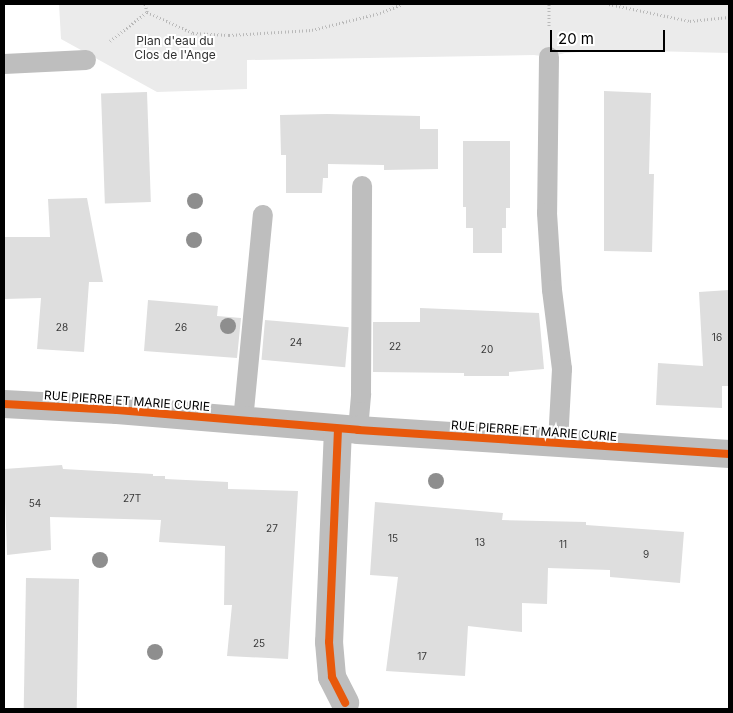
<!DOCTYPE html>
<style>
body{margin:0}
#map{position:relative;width:733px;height:713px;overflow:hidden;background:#fff;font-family:Inter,sans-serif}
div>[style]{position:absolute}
.green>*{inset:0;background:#ebebeb}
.building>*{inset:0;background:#dedede;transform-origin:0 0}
.path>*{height:3px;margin-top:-1.5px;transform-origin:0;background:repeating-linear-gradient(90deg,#b9b9b9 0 1px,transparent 0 3.5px)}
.lane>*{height:20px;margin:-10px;padding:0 10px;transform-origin:10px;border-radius:10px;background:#bebebe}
.street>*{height:28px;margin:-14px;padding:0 14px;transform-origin:14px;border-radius:14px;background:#bebebe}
.cycleway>*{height:8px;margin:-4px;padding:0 4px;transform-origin:4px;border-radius:4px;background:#e8590c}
.trees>*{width:16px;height:16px;margin:-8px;border-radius:50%;background:#8e8e8e}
span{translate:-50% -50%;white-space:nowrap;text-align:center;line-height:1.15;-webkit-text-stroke:4px #fff;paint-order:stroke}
.number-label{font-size:10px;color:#383838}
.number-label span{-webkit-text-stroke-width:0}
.park-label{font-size:12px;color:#313131}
.street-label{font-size:12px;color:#000}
.frame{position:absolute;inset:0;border:5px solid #000;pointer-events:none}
.scale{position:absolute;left:550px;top:30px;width:115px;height:22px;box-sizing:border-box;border:2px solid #000;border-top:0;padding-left:6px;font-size:15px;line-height:18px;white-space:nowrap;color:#000;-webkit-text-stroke:4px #fff;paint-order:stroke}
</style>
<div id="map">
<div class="green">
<i style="clip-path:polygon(59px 4px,729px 4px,729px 53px,610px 50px,565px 53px,549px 57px,534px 55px,247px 60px,247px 89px,157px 92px,61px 39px)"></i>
</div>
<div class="building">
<i style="clip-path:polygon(604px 91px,651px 93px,649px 174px,654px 174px,652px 252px,604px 251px)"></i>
<i style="left:147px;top:92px;width:110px;height:46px;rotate:88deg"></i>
<i style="clip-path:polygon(327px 114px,420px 116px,420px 129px,438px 129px,438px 169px,384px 170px,384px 165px,328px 164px,328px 178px,323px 178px,322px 193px,286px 193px,286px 155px,281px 155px,280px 115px)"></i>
<i style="clip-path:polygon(463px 141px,510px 141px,510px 208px,506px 208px,506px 228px,502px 228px,502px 253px,473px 253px,473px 228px,466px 228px,466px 207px,463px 207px)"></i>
<i style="clip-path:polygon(87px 198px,103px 282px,89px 282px,84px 352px,37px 349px,41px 298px,4px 299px,4px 237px,50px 237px,48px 199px)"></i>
<i style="clip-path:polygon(729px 290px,729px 386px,722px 386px,722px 408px,656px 405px,658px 363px,703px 366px,699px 292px)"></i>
<i style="clip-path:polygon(148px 300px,218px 306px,217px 316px,241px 318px,237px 358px,144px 351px)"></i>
<i style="clip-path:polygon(420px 308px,539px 313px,544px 369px,509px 372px,509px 376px,464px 376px,464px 373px,373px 372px,373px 322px,420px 322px)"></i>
<i style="left:265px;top:320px;width:84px;height:40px;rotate:5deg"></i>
<i style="clip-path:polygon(62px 465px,63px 469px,153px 474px,153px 476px,165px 476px,165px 479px,228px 482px,228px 489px,298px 491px,288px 659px,227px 656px,232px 605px,224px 605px,225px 546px,159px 542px,161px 520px,50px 517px,51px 550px,7px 555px,4px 469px)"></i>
<i style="clip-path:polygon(375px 502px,503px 513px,502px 520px,586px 522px,586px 525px,684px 532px,680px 583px,610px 577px,610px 570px,548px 568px,547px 604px,522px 603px,522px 632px,468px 626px,465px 676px,386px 671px,398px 577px,370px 575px)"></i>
<i style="left:26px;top:578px;width:53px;height:131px;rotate:1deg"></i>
</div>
<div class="path">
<i style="left:145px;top:4px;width:8px;rotate:76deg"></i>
<i style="left:147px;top:12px;width:51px;rotate:24.5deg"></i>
<i style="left:193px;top:33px;width:36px;rotate:3deg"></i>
<i style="left:229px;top:35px;width:83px;rotate:-3.4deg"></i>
<i style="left:312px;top:30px;width:70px;rotate:-14deg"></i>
<i style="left:380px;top:13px;width:24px;rotate:-22deg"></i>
<i style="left:549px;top:4px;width:24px;rotate:90deg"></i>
<i style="left:609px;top:4px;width:83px;rotate:11.9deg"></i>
<i style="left:690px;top:21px;width:39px;rotate:-6deg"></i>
<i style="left:110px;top:41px;width:47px;rotate:-38.1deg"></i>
</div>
<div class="lane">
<i style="left:549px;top:57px;width:156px;rotate:90.7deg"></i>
<i style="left:547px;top:213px;width:77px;rotate:86.3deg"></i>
<i style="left:552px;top:290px;width:80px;rotate:82.8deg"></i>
<i style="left:562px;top:369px;width:75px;rotate:93.1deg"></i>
<i style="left:4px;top:64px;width:82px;rotate:-2.8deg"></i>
<i style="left:243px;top:421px;width:207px;rotate:-84.5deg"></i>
<i style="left:358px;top:430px;width:37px;rotate:-85deg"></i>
<i style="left:361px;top:393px;width:207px;rotate:-89.7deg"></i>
</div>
<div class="street">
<i style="left:4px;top:404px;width:113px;rotate:3deg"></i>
<i style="left:117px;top:410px;width:242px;rotate:4.7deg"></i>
<i style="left:358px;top:430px;width:372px;rotate:3.7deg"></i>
<i style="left:338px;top:429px;width:213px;rotate:92.4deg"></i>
<i style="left:329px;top:642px;width:35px;rotate:85deg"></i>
<i style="left:332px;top:677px;width:29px;rotate:63deg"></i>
</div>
<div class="cycleway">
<i style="left:4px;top:404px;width:113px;rotate:3deg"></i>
<i style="left:117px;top:410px;width:242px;rotate:4.7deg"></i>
<i style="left:358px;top:430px;width:372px;rotate:3.7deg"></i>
<i style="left:338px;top:429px;width:213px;rotate:92.4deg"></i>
<i style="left:329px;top:642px;width:35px;rotate:85deg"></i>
<i style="left:332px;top:677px;width:29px;rotate:63deg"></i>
</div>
<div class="trees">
<i style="left:195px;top:201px"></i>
<i style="left:194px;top:240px"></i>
<i style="left:228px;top:326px"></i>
<i style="left:436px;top:481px"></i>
<i style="left:100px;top:560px"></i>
<i style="left:155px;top:652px"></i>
</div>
<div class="number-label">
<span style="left:62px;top:328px">28</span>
<span style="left:181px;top:328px">26</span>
<span style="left:717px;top:338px">16</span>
<span style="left:296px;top:343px">24</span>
<span style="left:395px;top:347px">22</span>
<span style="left:487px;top:350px">20</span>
<span style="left:132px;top:499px">27T</span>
<span style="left:35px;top:504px">54</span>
<span style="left:272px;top:529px">27</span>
<span style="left:393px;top:539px">15</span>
<span style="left:480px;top:543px">13</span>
<span style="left:563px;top:545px">11</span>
<span style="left:646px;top:555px">9</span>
<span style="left:259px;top:644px">25</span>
<span style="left:422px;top:657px">17</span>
</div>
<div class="park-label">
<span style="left:175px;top:48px">Plan d'eau du<br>Clos de l'Ange</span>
</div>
<div class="street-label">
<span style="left:127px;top:401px;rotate:4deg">RUE PIERRE ET MARIE CURIE</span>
<span style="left:534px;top:431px;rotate:4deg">RUE PIERRE ET MARIE CURIE</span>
</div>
<div class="frame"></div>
<div class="scale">20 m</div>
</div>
